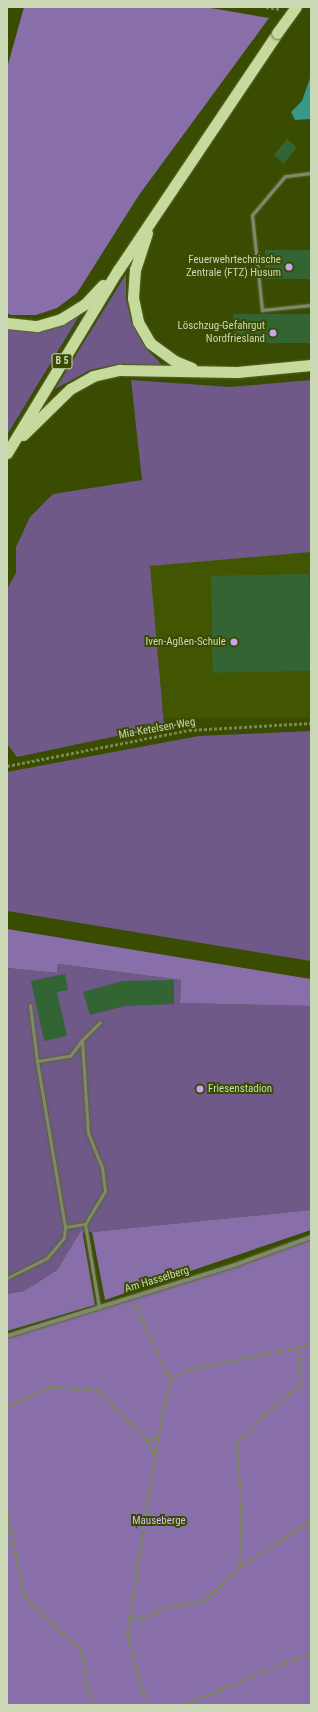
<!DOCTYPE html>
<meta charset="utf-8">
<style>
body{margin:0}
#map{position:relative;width:318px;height:1712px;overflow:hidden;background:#3a4b02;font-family:"Roboto Condensed",sans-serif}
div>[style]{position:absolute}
.built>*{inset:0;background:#425601;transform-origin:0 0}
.green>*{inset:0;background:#6e5988}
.forest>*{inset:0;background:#886fa9}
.water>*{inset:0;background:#37978b}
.building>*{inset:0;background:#336433;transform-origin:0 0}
.path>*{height:2.5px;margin-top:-1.25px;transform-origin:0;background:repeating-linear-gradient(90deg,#788850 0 3px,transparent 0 5px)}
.roads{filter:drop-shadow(0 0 1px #576726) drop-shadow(0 0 1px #576726)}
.service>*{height:3px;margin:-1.5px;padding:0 1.5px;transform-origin:1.5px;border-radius:1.5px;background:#80896e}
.minor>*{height:4px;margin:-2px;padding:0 2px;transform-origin:2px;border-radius:2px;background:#80896e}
.trunk>*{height:11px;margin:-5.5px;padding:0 5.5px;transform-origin:5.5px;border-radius:5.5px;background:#c6da9e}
.bridges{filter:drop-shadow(0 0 1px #576726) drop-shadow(0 0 1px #576726)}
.trunk-bridge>*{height:11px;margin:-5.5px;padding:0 5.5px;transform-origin:5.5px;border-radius:5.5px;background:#c6da9e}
.dots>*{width:11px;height:11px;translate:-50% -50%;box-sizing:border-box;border:2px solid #3a4b02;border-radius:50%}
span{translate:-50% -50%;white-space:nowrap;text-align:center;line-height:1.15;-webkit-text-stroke:4px #3a4b02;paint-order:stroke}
.shield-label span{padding:1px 3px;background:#3a4b02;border:1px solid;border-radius:3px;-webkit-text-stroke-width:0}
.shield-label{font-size:10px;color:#cbd8b6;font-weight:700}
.poi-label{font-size:11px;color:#cbd8b6}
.right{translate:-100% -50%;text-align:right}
.left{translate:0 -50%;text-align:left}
.street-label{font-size:11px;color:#cbd8b6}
.park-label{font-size:11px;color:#d7bbfe}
.frame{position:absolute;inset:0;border:8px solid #cbd8b6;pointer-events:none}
</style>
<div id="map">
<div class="built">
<i style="left:311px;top:552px;width:166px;height:162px;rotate:90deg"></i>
</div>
<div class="green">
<i style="clip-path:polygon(126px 274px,126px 299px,132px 323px,145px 347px,162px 365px,119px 364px,90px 370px,55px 389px)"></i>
<i style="clip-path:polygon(81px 313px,7px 435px,7px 329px,38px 331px,63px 324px)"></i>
<i style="clip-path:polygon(131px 380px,230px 387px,311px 380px,311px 552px,150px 566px,164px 726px,17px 757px,7px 744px,7px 589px,16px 573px,16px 547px,30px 517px,53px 494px,142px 480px)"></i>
<i style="clip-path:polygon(311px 731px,311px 961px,7px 911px,7px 772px,199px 736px)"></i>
<i style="clip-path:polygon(58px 964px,181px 980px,180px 1003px,311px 1006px,311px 1210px,83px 1233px,82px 1229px,57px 1270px,24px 1291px,7px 1294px,7px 968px,57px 973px)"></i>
</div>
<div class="forest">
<i style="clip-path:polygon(24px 7px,205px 7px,269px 18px,139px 195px,77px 293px,57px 308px,36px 315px,11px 315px,7px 313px,7px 68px)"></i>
<i style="clip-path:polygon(7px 929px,311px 979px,311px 1006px,180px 1003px,181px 980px,58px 964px,57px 973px,7px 968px)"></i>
<i style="clip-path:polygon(311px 1210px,311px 1230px,105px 1300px,92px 1232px)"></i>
<i style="clip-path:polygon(82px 1229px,95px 1305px,7px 1331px,7px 1294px,24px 1291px,57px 1270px)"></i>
<i style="clip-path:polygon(311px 1239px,311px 1705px,7px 1705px,7px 1338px)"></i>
</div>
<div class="water">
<i style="clip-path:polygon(311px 75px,311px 119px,295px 120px,291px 112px,302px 101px)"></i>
</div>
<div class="building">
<i style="left:287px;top:139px;width:13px;height:21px;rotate:39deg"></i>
<i style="left:311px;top:250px;width:29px;height:46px;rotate:90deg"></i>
<i style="left:311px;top:314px;width:29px;height:78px;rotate:90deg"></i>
<i style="left:309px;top:574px;width:97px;height:98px;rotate:89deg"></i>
<i style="clip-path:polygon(65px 974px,68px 990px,57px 992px,67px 1036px,44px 1041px,31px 981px)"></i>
<i style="clip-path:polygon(174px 980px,174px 1004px,125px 1006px,90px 1015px,83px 992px,122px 981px)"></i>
</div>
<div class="path">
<i style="left:266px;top:7px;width:15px;rotate:8deg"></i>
<i style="left:7px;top:766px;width:186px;rotate:-11.2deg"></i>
<i style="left:189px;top:730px;width:122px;rotate:-3.3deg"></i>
<i style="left:135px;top:1304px;width:83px;rotate:65deg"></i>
<i style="left:170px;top:1379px;width:22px;rotate:-27deg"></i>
<i style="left:190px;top:1369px;width:111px;rotate:-11.4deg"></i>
<i style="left:299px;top:1347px;width:13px;rotate:-27deg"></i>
<i style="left:299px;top:1347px;width:38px;rotate:87deg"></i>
<i style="left:301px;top:1385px;width:48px;rotate:141deg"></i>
<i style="left:264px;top:1415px;width:40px;rotate:133deg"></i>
<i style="left:237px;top:1444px;width:70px;rotate:85.9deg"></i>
<i style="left:242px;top:1514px;width:53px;rotate:92.2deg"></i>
<i style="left:240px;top:1567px;width:85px;rotate:-33.5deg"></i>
<i style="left:7px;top:1406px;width:48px;rotate:-23.4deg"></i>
<i style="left:51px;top:1387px;width:46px;rotate:3.7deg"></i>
<i style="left:97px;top:1390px;width:71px;rotate:45deg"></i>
<i style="left:147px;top:1440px;width:10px;rotate:-11deg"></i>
<i style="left:147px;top:1441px;width:14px;rotate:56deg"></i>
<i style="left:7px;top:1512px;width:87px;rotate:78deg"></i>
<i style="left:25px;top:1597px;width:77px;rotate:43.4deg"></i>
<i style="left:81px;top:1650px;width:56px;rotate:78.7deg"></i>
<i style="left:131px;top:1615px;width:13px;rotate:18deg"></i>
<i style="left:143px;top:1619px;width:25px;rotate:-29deg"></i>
<i style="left:165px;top:1607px;width:38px;rotate:-9deg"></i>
<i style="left:203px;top:1601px;width:50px;rotate:-42.6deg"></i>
<i style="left:146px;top:1705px;width:74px;rotate:-104.8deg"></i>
<i style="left:127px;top:1633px;width:198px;rotate:-81deg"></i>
<i style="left:158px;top:1437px;width:59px;rotate:-78.3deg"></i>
<i style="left:183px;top:1705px;width:139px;rotate:-22.5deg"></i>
</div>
<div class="roads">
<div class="service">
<i style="left:311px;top:173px;width:26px;rotate:173deg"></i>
<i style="left:285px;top:176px;width:51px;rotate:130.2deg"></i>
<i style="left:252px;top:215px;width:96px;rotate:84deg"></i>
<i style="left:262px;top:310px;width:49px;rotate:-5.8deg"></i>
<i style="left:30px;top:1005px;width:56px;rotate:82.9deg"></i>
<i style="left:82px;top:1040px;width:25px;rotate:-45deg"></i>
<i style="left:65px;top:1227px;width:20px;rotate:-9deg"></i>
<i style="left:7px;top:1278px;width:45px;rotate:-26.6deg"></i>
<i style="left:47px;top:1258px;width:26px;rotate:-50deg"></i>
<i style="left:64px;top:1238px;width:11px;rotate:-85deg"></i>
<i style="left:65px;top:1227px;width:168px;rotate:-99.6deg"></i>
<i style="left:37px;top:1061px;width:33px;rotate:-9deg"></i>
<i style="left:70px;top:1056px;width:20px;rotate:-53deg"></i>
<i style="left:82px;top:1040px;width:93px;rotate:86.3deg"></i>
<i style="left:88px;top:1133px;width:37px;rotate:68deg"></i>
<i style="left:102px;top:1167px;width:24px;rotate:83deg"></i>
<i style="left:105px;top:1191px;width:39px;rotate:121deg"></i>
<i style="left:85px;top:1224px;width:85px;rotate:80.5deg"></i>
</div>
<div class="minor">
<i style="left:7px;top:1336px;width:239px;rotate:-17.3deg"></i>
<i style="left:235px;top:1265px;width:81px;rotate:-20.2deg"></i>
</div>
<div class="trunk">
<i style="left:147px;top:233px;width:38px;rotate:108deg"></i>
<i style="left:135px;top:269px;width:29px;rotate:94deg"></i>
<i style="left:133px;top:298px;width:25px;rotate:78deg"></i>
<i style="left:138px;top:322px;width:24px;rotate:60deg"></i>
<i style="left:150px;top:343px;width:31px;rotate:36deg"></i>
<i style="left:175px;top:361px;width:18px;rotate:22deg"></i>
<i style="left:7px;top:323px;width:30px;rotate:6deg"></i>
<i style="left:37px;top:326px;width:25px;rotate:-16deg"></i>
<i style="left:61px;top:319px;width:28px;rotate:-32deg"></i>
<i style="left:85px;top:304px;width:26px;rotate:-47deg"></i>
<i style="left:23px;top:435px;width:66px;rotate:-44.4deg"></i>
<i style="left:70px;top:389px;width:26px;rotate:-29deg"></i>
<i style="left:93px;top:376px;width:28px;rotate:-13deg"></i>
<i style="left:120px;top:370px;width:117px;rotate:1deg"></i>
<i style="left:237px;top:372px;width:74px;rotate:-5.4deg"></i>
<i style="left:7px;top:453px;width:214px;rotate:-58.8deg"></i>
<i style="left:118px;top:270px;width:285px;rotate:-56.1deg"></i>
</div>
</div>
<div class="bridges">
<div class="trunk-bridge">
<i style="left:277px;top:33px;width:32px;rotate:-54deg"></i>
</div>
</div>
<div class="dots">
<i style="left:289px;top:267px;background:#c6a6f0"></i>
<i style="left:273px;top:333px;background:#c6a6f0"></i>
<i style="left:234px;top:642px;background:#c6a6f0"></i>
<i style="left:200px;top:1089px;background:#c6a6f0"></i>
</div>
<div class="shield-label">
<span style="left:62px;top:361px">B 5</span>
</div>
<div class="poi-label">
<span class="right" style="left:281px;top:267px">Feuerwehrtechnische<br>Zentrale (FTZ) Husum</span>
<span class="right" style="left:265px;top:333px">Löschzug-Gefahrgut<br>Nordfriesland</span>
<span class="right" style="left:226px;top:642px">Iven-Agßen-Schule</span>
<span class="left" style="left:208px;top:1089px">Friesenstadion</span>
</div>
<div class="street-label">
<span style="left:157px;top:729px;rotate:-10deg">Mia-Ketelsen-Weg</span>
<span style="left:157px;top:1280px;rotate:-17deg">Am Hasselberg</span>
</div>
<div class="park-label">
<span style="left:159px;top:1521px">Mauseberge</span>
</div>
<div class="frame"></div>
</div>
